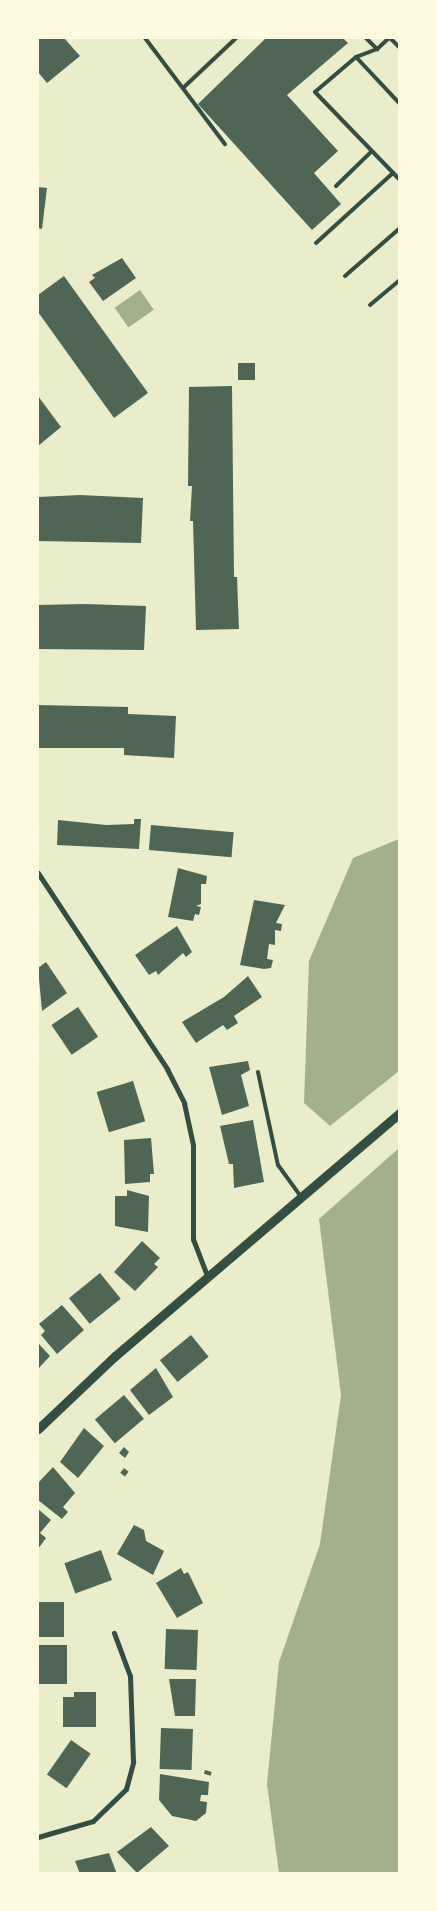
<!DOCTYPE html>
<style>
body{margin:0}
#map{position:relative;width:437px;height:1911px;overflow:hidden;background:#e9edc9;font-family:Lora,serif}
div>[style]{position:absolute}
.water>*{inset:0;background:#a3b18a;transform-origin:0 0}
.building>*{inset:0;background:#4f6655;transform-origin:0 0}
.service>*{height:4px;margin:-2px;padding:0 2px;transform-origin:2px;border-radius:2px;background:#344e41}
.minor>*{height:5px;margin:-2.5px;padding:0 2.5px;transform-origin:2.5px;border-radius:2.5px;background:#344e41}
.tertiary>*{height:9px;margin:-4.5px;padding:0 4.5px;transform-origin:4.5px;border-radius:4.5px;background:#344e41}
span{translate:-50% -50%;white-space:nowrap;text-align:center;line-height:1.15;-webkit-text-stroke:5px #fefae0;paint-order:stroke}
.frame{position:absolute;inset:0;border:39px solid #fefae0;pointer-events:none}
</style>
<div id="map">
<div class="water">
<i style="left:140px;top:290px;width:24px;height:31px;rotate:55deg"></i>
<i style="clip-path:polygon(399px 839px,399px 1071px,330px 1126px,304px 1103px,309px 961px,353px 858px)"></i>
<i style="clip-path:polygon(399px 1148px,399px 1873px,279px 1873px,267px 1784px,279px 1662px,320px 1544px,341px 1395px,319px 1219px)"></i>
</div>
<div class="building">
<i style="clip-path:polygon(38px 38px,64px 38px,80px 56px,47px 83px,38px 72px)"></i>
<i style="clip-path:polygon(266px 38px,343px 38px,348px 43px,287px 95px,338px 151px,314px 173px,341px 204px,312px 230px,198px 104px)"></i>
<i style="clip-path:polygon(38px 187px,47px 188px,42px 229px,38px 228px)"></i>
<i style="clip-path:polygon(122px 258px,136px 278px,103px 301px,89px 282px,95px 278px,92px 275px)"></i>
<i style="clip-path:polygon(64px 276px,148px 393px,114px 418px,38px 312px,38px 295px)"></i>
<i style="left:238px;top:363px;width:17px;height:17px"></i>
<i style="clip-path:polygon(232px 386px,234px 577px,237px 577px,239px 629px,196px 630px,193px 521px,190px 521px,192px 486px,188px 486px,189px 387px)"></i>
<i style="clip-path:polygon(38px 396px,61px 427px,38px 446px)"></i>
<i style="clip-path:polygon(80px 495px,143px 498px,141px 543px,38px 541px,38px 497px)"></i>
<i style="clip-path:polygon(85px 604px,146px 606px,144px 650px,38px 649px,38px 605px)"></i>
<i style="clip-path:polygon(38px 705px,128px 707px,128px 714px,176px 716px,174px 758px,124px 755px,124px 748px,38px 748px)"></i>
<i style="clip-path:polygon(134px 819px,141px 819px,139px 849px,57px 845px,58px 820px,106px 825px,134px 824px)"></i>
<i style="left:151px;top:825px;width:83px;height:25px;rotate:5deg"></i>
<i style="clip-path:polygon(178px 868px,207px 876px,206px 884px,201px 884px,201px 904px,196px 906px,201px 907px,199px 915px,195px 914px,193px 921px,168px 917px)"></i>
<i style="clip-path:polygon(254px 900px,285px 905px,276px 923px,282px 924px,281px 931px,275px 930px,275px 945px,269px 944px,267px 959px,273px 960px,271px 968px,264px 969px,240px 965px)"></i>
<i style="clip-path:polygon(177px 926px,192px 952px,186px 957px,183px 953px,158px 975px,156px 971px,149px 975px,135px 955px)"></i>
<i style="clip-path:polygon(46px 962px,67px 993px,42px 1011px,38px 968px)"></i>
<i style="clip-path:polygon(248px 976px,262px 997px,234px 1016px,238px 1023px,227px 1030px,223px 1025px,196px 1043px,182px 1022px,224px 997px)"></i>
<i style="left:78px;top:1007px;width:36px;height:32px;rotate:56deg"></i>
<i style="clip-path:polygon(248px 1061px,250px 1070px,241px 1075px,249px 1106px,222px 1115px,209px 1067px)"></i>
<i style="left:133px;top:1081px;width:42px;height:38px;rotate:73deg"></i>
<i style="clip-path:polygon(253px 1120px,264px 1182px,234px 1188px,233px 1164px,229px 1164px,220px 1126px)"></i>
<i style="clip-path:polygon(151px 1138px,154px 1174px,150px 1174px,150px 1182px,125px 1184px,124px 1140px)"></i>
<i style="clip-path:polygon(127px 1190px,149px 1196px,148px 1232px,115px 1226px,115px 1196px,127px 1196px)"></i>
<i style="clip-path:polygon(142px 1241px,160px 1258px,154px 1264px,158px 1267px,135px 1291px,114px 1272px)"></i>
<i style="left:100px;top:1273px;width:33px;height:40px;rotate:51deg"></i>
<i style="clip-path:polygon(62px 1305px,84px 1330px,57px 1354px,41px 1335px,45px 1331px,39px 1324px)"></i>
<i style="left:191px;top:1335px;width:28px;height:40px;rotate:51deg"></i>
<i style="clip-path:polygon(38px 1343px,50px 1356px,38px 1369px)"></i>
<i style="clip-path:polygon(156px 1368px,173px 1397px,149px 1415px,130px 1390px)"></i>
<i style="left:124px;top:1395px;width:31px;height:38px;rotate:50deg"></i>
<i style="clip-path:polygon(84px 1428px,104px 1446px,78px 1478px,60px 1462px)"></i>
<i style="clip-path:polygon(124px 1447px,129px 1452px,125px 1458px,119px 1453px)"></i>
<i style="clip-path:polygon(53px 1467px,75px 1493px,63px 1507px,68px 1512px,62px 1519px,38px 1500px,38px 1483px)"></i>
<i style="left:124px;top:1468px;width:6px;height:6px;rotate:39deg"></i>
<i style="clip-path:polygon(38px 1509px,51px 1520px,40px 1533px,46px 1538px,38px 1549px)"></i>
<i style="clip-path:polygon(134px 1525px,144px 1530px,146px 1541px,164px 1551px,153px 1575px,117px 1554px)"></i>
<i style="left:101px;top:1550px;width:32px;height:39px;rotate:70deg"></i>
<i style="clip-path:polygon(181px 1568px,184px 1574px,188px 1572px,203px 1603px,177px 1618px,156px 1583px)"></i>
<i style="left:38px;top:1602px;width:26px;height:35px"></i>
<i style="left:166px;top:1629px;width:32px;height:40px;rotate:2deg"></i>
<i style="left:38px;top:1645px;width:29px;height:39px"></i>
<i style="clip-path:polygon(169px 1679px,196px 1679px,195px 1716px,175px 1716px)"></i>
<i style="clip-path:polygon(74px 1692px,96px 1692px,96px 1727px,63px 1727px,63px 1697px,74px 1697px)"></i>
<i style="left:161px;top:1728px;width:32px;height:41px;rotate:2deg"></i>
<i style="left:71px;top:1740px;width:24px;height:42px;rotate:35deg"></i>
<i style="left:205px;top:1770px;width:7px;height:4px;rotate:16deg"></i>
<i style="clip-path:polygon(160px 1774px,209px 1782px,208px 1795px,201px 1795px,200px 1801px,207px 1802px,206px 1813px,196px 1821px,172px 1816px,159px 1800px)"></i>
<i style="clip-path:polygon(151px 1827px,169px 1846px,137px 1873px,117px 1852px)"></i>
<i style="clip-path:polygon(109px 1853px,117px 1874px,80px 1874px,75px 1861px)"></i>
</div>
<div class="service">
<i style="left:145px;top:38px;width:133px;rotate:53deg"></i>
<i style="left:366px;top:38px;width:16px;rotate:45deg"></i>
<i style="left:389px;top:38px;width:16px;rotate:137deg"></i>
<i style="left:377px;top:49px;width:22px;rotate:159deg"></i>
<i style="left:356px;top:57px;width:64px;rotate:46.9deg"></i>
<i style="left:390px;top:38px;width:14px;rotate:45deg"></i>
<i style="left:356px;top:57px;width:54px;rotate:139.5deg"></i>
<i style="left:315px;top:92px;width:122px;rotate:46deg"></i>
<i style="left:183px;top:88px;width:73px;rotate:-43.3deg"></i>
<i style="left:336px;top:186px;width:50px;rotate:-44.2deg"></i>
<i style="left:316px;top:243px;width:104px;rotate:-42.3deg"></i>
<i style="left:345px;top:276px;width:73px;rotate:-41.1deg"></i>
<i style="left:370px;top:305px;width:39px;rotate:-40deg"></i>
<i style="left:258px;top:1072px;width:95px;rotate:77.9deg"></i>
<i style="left:278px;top:1165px;width:39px;rotate:54deg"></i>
</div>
<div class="minor">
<i style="left:38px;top:873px;width:235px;rotate:56.6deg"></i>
<i style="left:167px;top:1069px;width:38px;rotate:63deg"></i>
<i style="left:184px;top:1103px;width:43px;rotate:77.9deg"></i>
<i style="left:193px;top:1145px;width:94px;rotate:90deg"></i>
<i style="left:193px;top:1239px;width:42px;rotate:69deg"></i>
<i style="left:38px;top:1837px;width:57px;rotate:-16.2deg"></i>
<i style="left:93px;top:1821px;width:46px;rotate:-44.1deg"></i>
<i style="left:126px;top:1789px;width:28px;rotate:-75deg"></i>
<i style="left:133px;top:1762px;width:86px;rotate:-92deg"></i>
<i style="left:130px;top:1676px;width:46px;rotate:-110.4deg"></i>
</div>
<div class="tertiary">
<i style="left:38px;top:1429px;width:106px;rotate:-43.5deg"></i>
<i style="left:115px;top:1356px;width:375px;rotate:-40.5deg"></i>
</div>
<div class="frame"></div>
</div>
